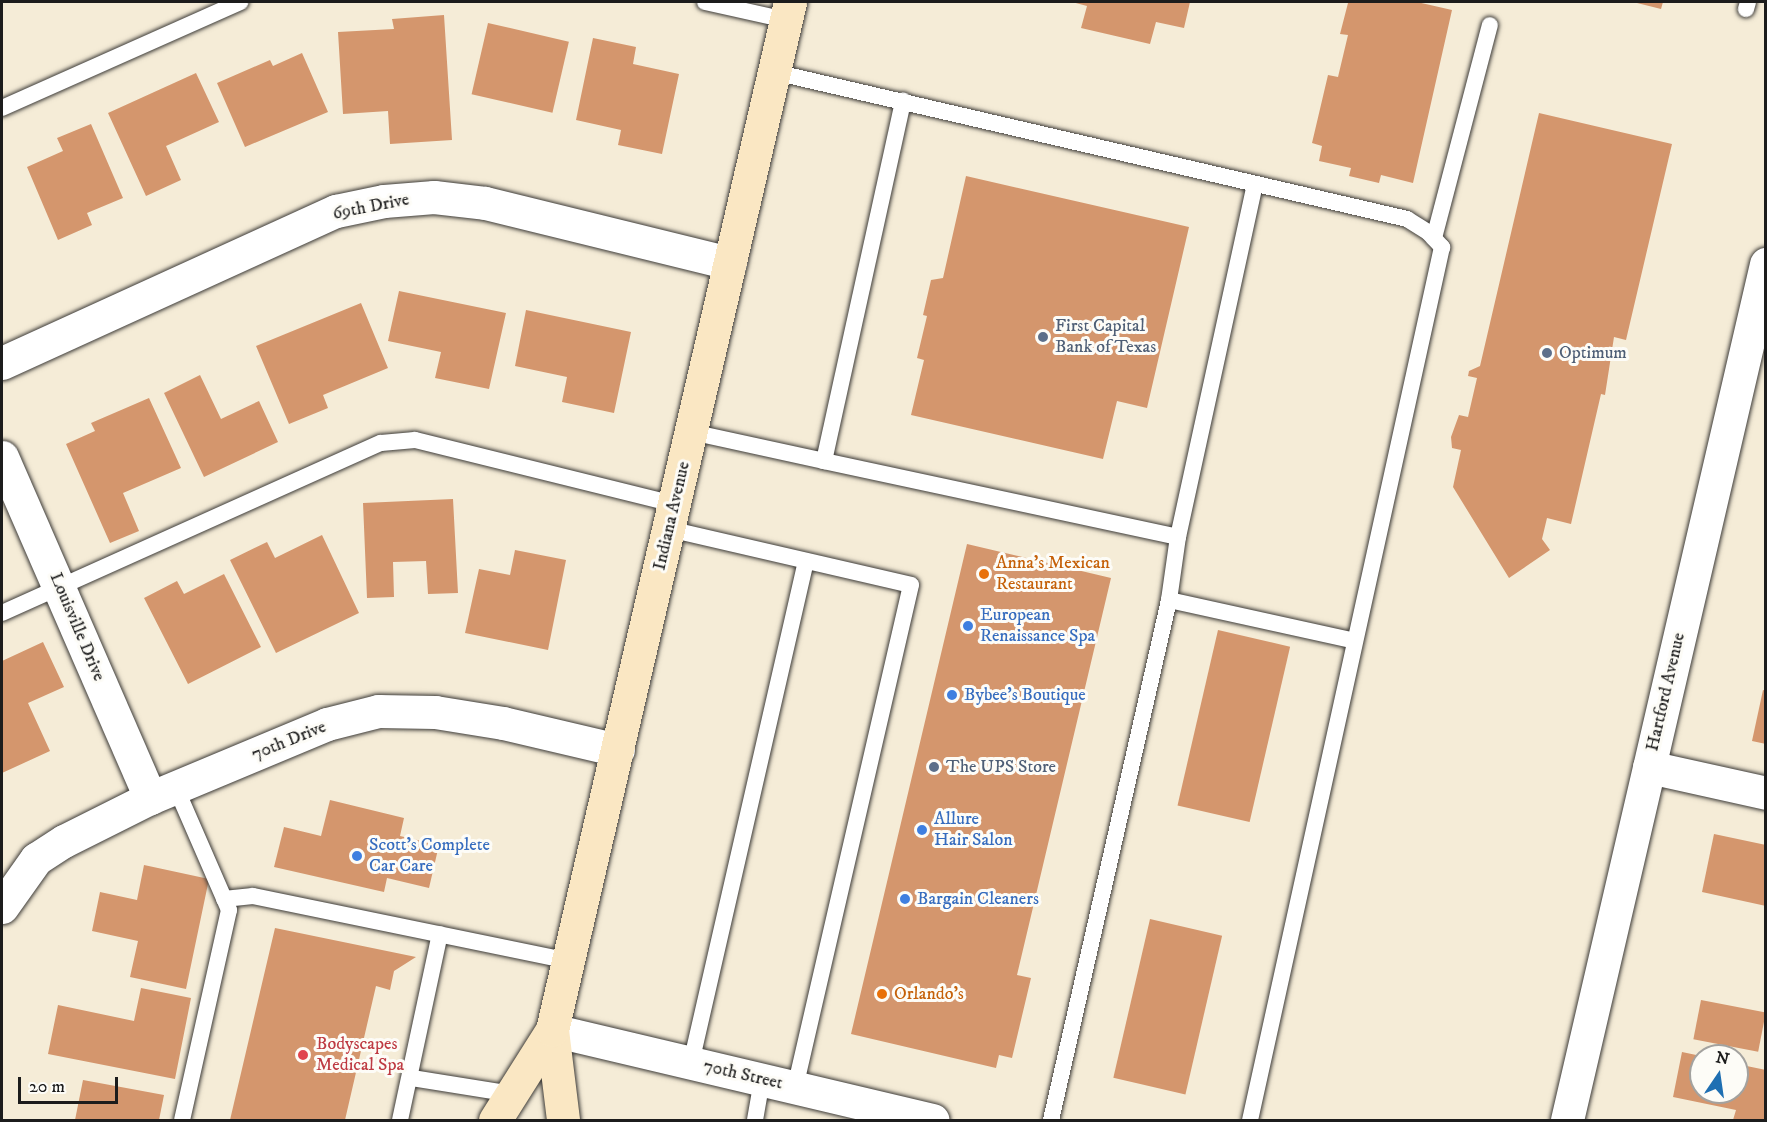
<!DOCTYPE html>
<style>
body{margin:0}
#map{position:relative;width:1767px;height:1122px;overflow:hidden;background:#f5ecd7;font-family:"IM FELL DW Pica",serif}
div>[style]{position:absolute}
.building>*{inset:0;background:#d4966d;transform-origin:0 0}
.roads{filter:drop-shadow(0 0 2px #3d3b38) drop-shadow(0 0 2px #3d3b38)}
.lane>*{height:16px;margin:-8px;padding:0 8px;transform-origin:8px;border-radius:8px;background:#fff}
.street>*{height:33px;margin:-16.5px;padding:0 16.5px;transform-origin:16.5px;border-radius:16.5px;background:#fff}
.secondary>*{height:33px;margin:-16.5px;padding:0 16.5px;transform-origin:16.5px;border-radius:16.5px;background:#fae7c3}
.dots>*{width:16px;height:16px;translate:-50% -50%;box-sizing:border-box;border:3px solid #fdfcf7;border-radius:50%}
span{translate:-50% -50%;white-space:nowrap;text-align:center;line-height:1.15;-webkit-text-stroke:6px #fdfcf7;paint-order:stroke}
.street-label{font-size:18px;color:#1c1c1c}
.service-label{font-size:18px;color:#4e5e75}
.left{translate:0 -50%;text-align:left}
.food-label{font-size:18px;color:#c56008}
.shop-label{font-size:18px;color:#366cbe}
.health-label{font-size:18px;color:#be3a42}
.frame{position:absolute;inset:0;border:3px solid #1c1c1c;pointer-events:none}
.north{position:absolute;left:1689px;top:1044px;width:60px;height:60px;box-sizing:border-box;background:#fdfcf7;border:2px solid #a3a29f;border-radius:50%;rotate:13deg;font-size:16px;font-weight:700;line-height:24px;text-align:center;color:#1c1c1c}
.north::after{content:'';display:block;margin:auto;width:21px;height:27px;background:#1f6fb2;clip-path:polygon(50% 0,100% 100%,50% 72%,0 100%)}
.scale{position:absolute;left:18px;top:1077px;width:100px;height:27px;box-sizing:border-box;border:3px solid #1c1c1c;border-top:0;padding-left:8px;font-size:18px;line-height:21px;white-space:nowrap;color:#1c1c1c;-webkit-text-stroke:4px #fdfcf7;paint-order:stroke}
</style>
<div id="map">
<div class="building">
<i style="clip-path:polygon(1072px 2px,1190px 2px,1184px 28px,1156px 22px,1150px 44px,1081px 28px,1087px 6px)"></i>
<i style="clip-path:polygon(1356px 2px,1417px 2px,1452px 10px,1413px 183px,1381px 175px,1379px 183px,1349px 176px,1351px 168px,1319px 161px,1322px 146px,1312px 143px,1328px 75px,1338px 77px,1348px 35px,1340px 34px,1348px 3px)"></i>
<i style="clip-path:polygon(1633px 2px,1663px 2px,1661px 9px)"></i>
<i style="clip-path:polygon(444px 15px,452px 140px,390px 144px,388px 111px,343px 114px,338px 32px,394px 29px,392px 19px)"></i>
<i style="left:488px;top:23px;width:83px;height:73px;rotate:13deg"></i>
<i style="clip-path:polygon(593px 38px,636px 47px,633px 64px,679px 74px,662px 154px,618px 145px,621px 130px,576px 120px)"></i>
<i style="clip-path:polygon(302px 53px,328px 112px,245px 147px,217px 83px,270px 60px,273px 66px)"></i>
<i style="clip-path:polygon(196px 73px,219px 122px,166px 146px,181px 180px,146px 196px,108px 113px)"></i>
<i style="clip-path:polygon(1539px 113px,1672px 144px,1626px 340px,1614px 337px,1605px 395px,1601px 394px,1571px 524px,1547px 518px,1542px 539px,1550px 550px,1509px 578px,1453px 487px,1461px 450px,1452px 448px,1451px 437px,1459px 415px,1468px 417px,1477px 378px,1468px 376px,1469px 371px,1480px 366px)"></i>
<i style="clip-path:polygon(91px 124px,123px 198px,87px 213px,92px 225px,58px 240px,27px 167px,63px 151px,57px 138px)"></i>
<i style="clip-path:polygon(966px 176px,1189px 227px,1147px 408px,1117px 401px,1103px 459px,911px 415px,924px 360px,917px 358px,927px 316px,923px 315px,931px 280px,943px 278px)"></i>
<i style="clip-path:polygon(399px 291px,506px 313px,489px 389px,435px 378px,441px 352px,388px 341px)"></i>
<i style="clip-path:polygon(361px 303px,388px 368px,323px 395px,328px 408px,289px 424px,256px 346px)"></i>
<i style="clip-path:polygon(526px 310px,631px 332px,614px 413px,562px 402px,567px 377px,515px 366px)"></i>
<i style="clip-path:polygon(200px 375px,221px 419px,259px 401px,278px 442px,204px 477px,164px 393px)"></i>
<i style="clip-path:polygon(149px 398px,181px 468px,123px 493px,139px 531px,110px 543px,66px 444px,95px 431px,91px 423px)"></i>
<i style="clip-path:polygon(453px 499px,458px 593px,428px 594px,426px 561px,393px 562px,394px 597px,367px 598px,363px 503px)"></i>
<i style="clip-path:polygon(322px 535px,359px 613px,276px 653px,230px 560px,267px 542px,275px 558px)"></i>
<i style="clip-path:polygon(967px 544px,1111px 578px,1017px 975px,1031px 978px,1012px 1058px,999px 1055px,996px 1068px,851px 1034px)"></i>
<i style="clip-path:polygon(515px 550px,566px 560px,548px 650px,465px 633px,479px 569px,510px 575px)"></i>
<i style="clip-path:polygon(224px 574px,261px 647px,188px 684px,144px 598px,177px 581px,184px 594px)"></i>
<i style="left:1218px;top:630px;width:74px;height:180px;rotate:13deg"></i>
<i style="clip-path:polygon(43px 642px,64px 687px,28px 703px,50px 751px,2px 773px,2px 661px)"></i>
<i style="clip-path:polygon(1763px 690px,1766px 691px,1766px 744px,1752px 741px)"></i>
<i style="clip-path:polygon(330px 800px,404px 818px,400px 836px,439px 845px,429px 888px,387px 878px,384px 892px,274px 867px,284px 827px,321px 836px)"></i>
<i style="clip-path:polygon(1714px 834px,1766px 845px,1766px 906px,1702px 892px)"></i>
<i style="clip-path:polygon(144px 865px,209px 879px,186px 989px,130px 977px,138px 941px,92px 931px,100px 892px,137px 900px)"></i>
<i style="left:1150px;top:919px;width:74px;height:163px;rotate:13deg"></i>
<i style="clip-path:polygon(275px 928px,416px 957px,394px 971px,390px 990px,376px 986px,345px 1120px,230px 1120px)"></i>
<i style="clip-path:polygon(141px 988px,191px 998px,175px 1079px,48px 1054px,58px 1005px,134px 1021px)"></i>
<i style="left:1701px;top:1000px;width:66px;height:40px;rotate:11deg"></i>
<i style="clip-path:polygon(1682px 1052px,1701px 1056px,1701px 1092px,1737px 1092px,1737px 1064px,1766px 1070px,1766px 1120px,1733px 1120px,1736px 1110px,1673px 1097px)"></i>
<i style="clip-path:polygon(83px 1080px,164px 1095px,159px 1120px,75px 1120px)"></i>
</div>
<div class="roads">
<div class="lane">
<i style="left:705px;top:2px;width:83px;rotate:12.5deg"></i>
<i style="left:1746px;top:9px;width:7px;rotate:-74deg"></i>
<i style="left:774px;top:72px;width:650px;rotate:13.07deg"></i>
<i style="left:1407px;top:219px;width:25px;rotate:32deg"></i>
<i style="left:1428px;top:232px;width:21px;rotate:47deg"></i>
<i style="left:1442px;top:247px;width:894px;rotate:102.4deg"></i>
<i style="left:2px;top:108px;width:261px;rotate:-24deg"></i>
<i style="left:1434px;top:238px;width:220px;rotate:-75.3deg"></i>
<i style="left:691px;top:432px;width:136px;rotate:12.3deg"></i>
<i style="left:824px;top:461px;width:369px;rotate:-77.6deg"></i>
<i style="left:824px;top:461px;width:362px;rotate:12.1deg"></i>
<i style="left:1178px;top:537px;width:361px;rotate:-77.7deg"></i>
<i style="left:669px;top:529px;width:248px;rotate:13deg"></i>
<i style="left:911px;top:585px;width:516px;rotate:102.99deg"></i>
<i style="left:1169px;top:600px;width:64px;rotate:-81.9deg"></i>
<i style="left:2px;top:613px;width:415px;rotate:-24.2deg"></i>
<i style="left:381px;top:443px;width:34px;rotate:-5deg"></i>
<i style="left:415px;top:440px;width:267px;rotate:13.9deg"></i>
<i style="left:176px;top:788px;width:133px;rotate:66.5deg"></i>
<i style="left:229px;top:910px;width:215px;rotate:102.6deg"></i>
<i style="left:224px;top:899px;width:29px;rotate:-6deg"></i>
<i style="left:253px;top:896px;width:323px;rotate:11.6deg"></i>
<i style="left:691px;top:1063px;width:515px;rotate:-77.1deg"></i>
<i style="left:412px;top:1078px;width:101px;rotate:9.1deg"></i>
<i style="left:400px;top:1120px;width:190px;rotate:-77.9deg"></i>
<i style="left:755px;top:1120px;width:41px;rotate:-80.1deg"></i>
<i style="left:1051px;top:1120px;width:533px;rotate:-77.21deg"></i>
<i style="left:1169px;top:600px;width:190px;rotate:12.4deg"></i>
</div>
<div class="street">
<i style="left:2px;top:363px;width:367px;rotate:-24.5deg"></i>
<i style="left:336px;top:211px;width:49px;rotate:-11.8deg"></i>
<i style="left:384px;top:201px;width:50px;rotate:-4.6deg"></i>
<i style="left:434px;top:197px;width:51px;rotate:6.7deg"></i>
<i style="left:485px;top:203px;width:252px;rotate:13.8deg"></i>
<i style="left:2px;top:457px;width:372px;rotate:66.5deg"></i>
<i style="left:1649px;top:767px;width:120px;rotate:12.5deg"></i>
<i style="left:2px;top:907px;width:59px;rotate:-54.7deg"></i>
<i style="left:36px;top:859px;width:33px;rotate:-33deg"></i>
<i style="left:64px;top:841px;width:96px;rotate:-26.6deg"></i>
<i style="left:150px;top:798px;width:192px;rotate:-22.7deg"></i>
<i style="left:327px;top:724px;width:53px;rotate:-14.3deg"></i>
<i style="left:378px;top:711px;width:57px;rotate:1deg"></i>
<i style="left:435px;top:712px;width:69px;rotate:9.2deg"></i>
<i style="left:503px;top:723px;width:118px;rotate:13.2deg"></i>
<i style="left:552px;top:1030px;width:391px;rotate:13.3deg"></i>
<i style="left:1567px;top:1120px;width:879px;rotate:-76.91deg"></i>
</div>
<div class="secondary">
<i style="left:552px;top:1030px;width:91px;rotate:83deg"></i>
<i style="left:495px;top:1120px;width:107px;rotate:-57.7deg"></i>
<i style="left:552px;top:1030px;width:1055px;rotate:-76.96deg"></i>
</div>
</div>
<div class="dots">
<i style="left:1043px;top:337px;background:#5c6f8a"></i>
<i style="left:1547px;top:353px;background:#5c6f8a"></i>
<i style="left:984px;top:574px;background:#e8710a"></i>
<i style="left:968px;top:626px;background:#3f7fe0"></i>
<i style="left:952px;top:695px;background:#3f7fe0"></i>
<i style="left:934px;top:767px;background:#5c6f8a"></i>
<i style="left:922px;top:830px;background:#3f7fe0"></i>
<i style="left:357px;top:856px;background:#3f7fe0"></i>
<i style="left:905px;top:899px;background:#3f7fe0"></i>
<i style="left:882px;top:994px;background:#e8710a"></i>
<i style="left:303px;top:1055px;background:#e0444e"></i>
</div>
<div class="street-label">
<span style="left:371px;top:207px;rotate:-11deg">69th Drive</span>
<span style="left:672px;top:516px;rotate:-77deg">Indiana Avenue</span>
<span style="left:77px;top:627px;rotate:67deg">Louisville Drive</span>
<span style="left:1666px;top:692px;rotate:-77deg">Hartford Avenue</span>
<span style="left:289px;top:741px;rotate:-22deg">70th Drive</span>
<span style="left:743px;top:1075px;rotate:13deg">70th Street</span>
</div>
<div class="service-label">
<span class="left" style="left:1055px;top:337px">First Capital<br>Bank of Texas</span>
<span class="left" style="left:1559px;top:353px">Optimum</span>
<span class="left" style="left:946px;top:767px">The UPS Store</span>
</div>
<div class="food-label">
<span class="left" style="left:996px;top:574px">Anna's Mexican<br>Restaurant</span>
<span class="left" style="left:894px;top:994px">Orlando's</span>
</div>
<div class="shop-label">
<span class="left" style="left:980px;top:626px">European<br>Renaissance Spa</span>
<span class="left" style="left:964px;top:695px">Bybee's Boutique</span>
<span class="left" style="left:934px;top:830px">Allure<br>Hair Salon</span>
<span class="left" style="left:369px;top:856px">Scott's Complete<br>Car Care</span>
<span class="left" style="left:917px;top:899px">Bargain Cleaners</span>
</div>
<div class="health-label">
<span class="left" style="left:316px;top:1055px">Bodyscapes<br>Medical Spa</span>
</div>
<div class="frame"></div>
<div class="north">N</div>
<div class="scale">20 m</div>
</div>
